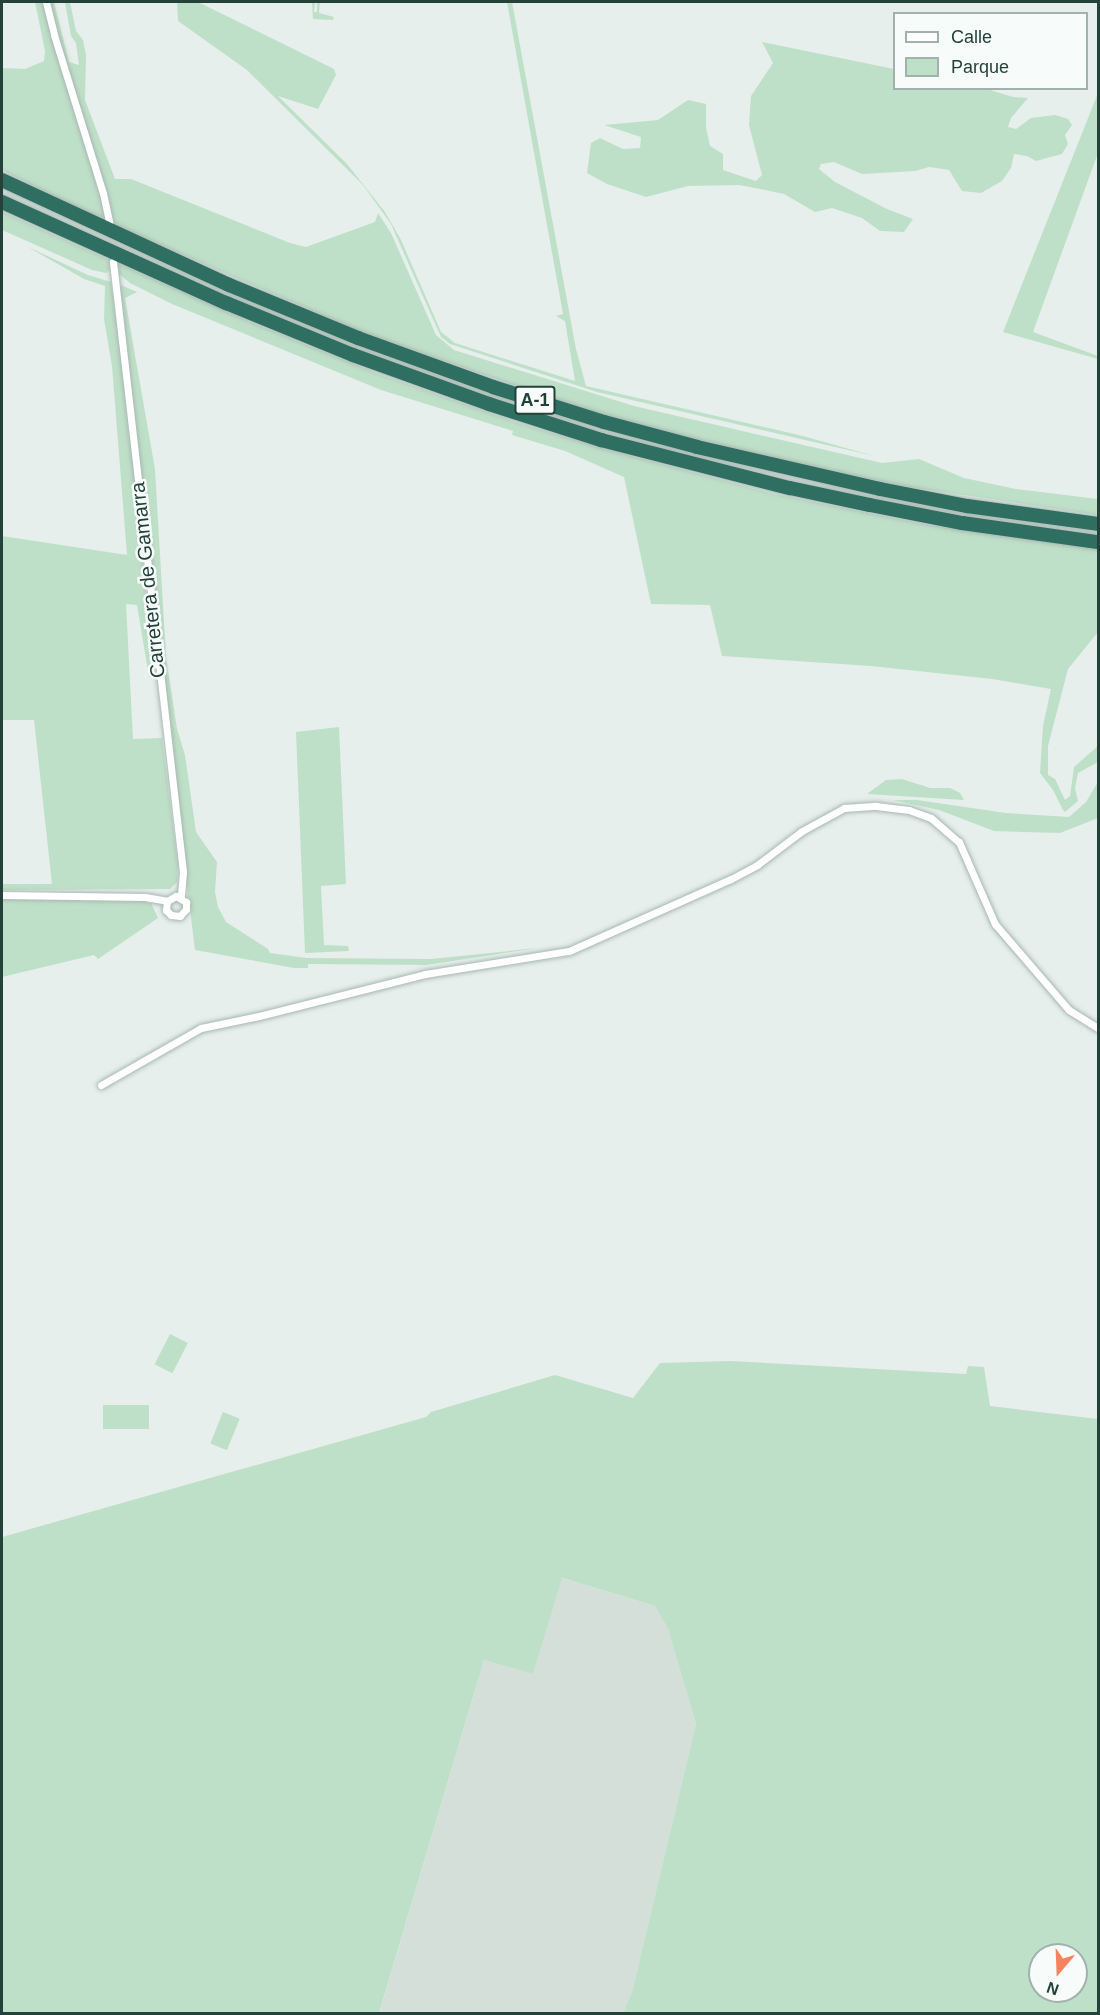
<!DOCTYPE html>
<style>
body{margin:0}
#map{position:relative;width:1100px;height:2015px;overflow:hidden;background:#e6efeb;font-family:Arial,sans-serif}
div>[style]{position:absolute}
.built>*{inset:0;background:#d4dfda}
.green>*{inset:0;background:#bfe0c8;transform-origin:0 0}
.roads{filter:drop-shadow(0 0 2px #a8b8b2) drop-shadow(0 0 2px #a8b8b2)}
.minor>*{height:7px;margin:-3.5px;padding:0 3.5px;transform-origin:3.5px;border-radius:3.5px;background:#fff}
.motorway>*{height:14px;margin:-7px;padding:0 7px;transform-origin:7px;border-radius:7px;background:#2f6f62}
span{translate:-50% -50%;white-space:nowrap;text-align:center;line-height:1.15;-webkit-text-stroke:5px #f7fbf9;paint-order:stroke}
.shield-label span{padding:2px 4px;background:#f7fbf9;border:2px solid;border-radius:4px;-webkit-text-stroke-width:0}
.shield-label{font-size:18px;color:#24423a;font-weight:700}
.street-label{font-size:20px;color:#24423a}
.frame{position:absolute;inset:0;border:3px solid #24423a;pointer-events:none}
.legend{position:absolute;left:893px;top:12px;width:195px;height:78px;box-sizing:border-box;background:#f7fbf9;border:2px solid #a3b1ad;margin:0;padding:8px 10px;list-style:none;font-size:18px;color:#24423a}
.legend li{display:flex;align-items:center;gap:12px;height:30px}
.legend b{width:30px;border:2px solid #a3b1ad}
.north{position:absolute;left:1028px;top:1943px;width:60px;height:60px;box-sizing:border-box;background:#f7fbf9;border:2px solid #a3b1ad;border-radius:50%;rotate:199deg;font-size:16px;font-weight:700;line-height:24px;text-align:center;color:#24423a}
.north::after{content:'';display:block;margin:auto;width:21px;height:27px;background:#f4845f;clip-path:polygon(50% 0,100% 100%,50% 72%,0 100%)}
</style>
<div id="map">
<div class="built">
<i style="clip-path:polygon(561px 1578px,655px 1606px,668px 1629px,696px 1724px,632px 1992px,623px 2013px,379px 2014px,484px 1660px,533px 1674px)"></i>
</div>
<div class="green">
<i style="clip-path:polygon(35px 2px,44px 2px,58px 60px,102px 198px,105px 218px,88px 213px,2px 170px,2px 68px,25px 69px,44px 61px,45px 51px)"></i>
<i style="clip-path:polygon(50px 2px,54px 2px,69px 62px,79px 65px,76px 43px,71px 36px,65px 2px,70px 2px,76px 31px,83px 40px,86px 55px,85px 100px,115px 179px,131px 179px,290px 243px,306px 247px,375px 222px,378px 213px,391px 233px,436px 335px,454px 350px,634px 406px,882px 463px,919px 459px,964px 478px,1016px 489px,1098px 499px,1098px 515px,897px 485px,720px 446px,589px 411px,364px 333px,131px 232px,112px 222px,98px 163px,75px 101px)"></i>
<i style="clip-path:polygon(177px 2px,198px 2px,334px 69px,336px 75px,318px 109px,278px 96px,347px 164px,385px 212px,401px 240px,441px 332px,455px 343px,575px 381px,565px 321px,556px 316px,563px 314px,507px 2px,512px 2px,576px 349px,586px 386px,803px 436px,874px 456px,597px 392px,450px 344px,441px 337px,391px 224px,363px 185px,247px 70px,178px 21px)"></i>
<i style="clip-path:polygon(312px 2px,315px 2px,314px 12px,317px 12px,317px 2px,320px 2px,319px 13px,334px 17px,333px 20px,313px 19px)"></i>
<i style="clip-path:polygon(762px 42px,894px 69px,894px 88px,987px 89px,1013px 97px,1028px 98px,1011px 118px,1008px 127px,1016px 129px,1031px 118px,1055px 115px,1068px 119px,1072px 125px,1065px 135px,1068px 144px,1062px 154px,1036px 161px,1027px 156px,1014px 154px,1011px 168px,1002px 181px,981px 193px,962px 191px,949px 170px,929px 167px,915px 171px,862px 174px,834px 162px,821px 164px,819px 169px,835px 182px,887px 209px,913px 219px,904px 232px,880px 231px,862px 218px,832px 208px,815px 212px,784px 194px,765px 190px,739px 185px,688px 186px,646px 197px,607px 184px,587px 173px,591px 143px,600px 138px,623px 149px,640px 148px,641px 137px,604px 125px,658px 120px,688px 100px,706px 104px,706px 127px,710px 146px,723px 154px,723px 170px,756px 181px,762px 175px,749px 125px,751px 96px,773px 63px)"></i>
<i style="clip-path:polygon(1098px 93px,1098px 153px,1033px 332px,1098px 356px,1098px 359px,1003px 332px)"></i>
<i style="clip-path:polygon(2px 212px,109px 260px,110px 270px,106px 273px,92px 270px,2px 230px)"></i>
<i style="clip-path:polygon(28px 247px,88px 275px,111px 282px,126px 392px,154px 676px,149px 677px,137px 605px,126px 604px,133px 739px,162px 738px,178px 866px,177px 882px,170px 889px,2px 890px,2px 884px,52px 884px,34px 720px,2px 720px,2px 536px,127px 555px,112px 366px,104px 319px,105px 286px,84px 279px)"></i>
<i style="clip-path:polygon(117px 263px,252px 323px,378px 374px,514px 422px,597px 447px,773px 494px,922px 524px,1098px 549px,1098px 632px,1068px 669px,1048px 746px,1048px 775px,1055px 779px,1065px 800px,1070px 796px,1074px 767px,1098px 746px,1098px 762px,1078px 773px,1075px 788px,1078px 801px,1065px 812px,1063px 810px,1053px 790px,1040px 773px,1043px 726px,1051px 689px,992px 679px,871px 666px,722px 656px,710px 605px,651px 604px,624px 477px,565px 451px,512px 435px,513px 431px,381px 390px,172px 304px,130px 283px,119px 274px)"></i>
<i style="clip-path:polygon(121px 285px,137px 292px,125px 298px,155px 469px,166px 657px,177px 729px,185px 755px,196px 832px,217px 862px,215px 892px,218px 907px,226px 922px,268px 949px,270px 953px,307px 958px,431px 959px,538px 948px,426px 965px,308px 964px,308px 968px,294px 968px,195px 950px,162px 680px,119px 288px)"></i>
<i style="clip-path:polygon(339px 727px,346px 884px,321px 886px,324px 945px,348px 946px,349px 951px,305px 953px,296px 732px)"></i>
<i style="clip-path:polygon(902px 779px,930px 788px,950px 788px,960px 793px,964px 800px,867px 794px,886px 780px)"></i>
<i style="clip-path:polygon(1098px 782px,1098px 818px,1060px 833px,994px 831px,939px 810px,893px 800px,917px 800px,1006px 813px,1069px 817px,1086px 802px)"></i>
<i style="clip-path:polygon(2px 899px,139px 900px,151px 903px,158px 918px,98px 959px,94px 955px,2px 977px)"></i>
<i style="left:170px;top:1334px;width:20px;height:34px;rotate:27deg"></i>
<i style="clip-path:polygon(evenodd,730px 1361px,966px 1374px,968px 1366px,984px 1367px,990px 1406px,1098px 1419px,1098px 2013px,623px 2013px,632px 1992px,696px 1724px,668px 1629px,655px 1606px,562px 1578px,533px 1674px,484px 1660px,379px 2013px,2px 2013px,2px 1537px,426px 1417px,431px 1412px,555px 1375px,633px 1398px,660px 1363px,730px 1361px,1040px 1955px,1076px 1955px,1076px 1991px,1040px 1991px,1040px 1955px)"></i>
<i style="left:149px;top:1405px;width:24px;height:46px;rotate:90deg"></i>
<i style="left:223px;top:1412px;width:18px;height:34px;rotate:22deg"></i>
</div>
<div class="roads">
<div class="minor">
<i style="left:46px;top:2px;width:34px;rotate:76deg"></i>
<i style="left:54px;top:35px;width:165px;rotate:72.8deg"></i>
<i style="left:103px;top:193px;width:30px;rotate:78deg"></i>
<i style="left:113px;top:262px;width:614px;rotate:83.45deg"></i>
<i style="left:183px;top:872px;width:25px;rotate:95deg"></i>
<i style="left:2px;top:895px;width:143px;rotate:0.8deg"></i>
<i style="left:145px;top:897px;width:22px;rotate:10deg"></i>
<i style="left:167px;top:901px;width:10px;rotate:-29deg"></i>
<i style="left:176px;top:896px;width:12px;rotate:31deg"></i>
<i style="left:186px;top:902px;width:7px;rotate:90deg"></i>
<i style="left:186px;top:909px;width:9px;rotate:131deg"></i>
<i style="left:180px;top:916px;width:9px;rotate:-174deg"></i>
<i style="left:171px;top:915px;width:7px;rotate:-135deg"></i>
<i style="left:166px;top:910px;width:9px;rotate:-84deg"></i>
<i style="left:101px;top:1085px;width:115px;rotate:-29.7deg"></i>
<i style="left:201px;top:1028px;width:59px;rotate:-11.7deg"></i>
<i style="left:259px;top:1016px;width:171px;rotate:-14.2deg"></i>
<i style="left:425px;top:974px;width:146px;rotate:-9.1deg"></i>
<i style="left:569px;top:951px;width:177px;rotate:-24deg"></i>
<i style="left:731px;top:879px;width:30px;rotate:-28deg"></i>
<i style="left:757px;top:865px;width:56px;rotate:-37.1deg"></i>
<i style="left:802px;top:831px;width:48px;rotate:-28.7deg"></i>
<i style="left:844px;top:808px;width:32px;rotate:-4deg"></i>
<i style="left:876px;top:806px;width:33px;rotate:7deg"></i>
<i style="left:909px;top:810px;width:23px;rotate:20deg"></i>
<i style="left:931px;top:818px;width:37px;rotate:41deg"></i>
<i style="left:959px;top:842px;width:90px;rotate:66.3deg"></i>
<i style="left:995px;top:924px;width:113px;rotate:49.3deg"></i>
<i style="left:1069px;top:1010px;width:34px;rotate:32deg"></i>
</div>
<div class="motorway">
<i style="left:2px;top:180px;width:250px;rotate:24.8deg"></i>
<i style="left:229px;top:285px;width:139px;rotate:22.3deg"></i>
<i style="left:358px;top:338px;width:144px;rotate:19.9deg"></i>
<i style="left:493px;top:387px;width:116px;rotate:17.5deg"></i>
<i style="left:604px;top:422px;width:96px;rotate:15deg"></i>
<i style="left:697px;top:447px;width:188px;rotate:12.9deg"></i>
<i style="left:880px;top:489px;width:89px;rotate:11.1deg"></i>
<i style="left:967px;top:506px;width:132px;rotate:7.8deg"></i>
<i style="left:2px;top:202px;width:246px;rotate:24.3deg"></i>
<i style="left:226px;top:303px;width:137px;rotate:22.3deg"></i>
<i style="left:353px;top:355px;width:145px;rotate:19.8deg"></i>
<i style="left:489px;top:404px;width:118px;rotate:17.8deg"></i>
<i style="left:601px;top:440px;width:195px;rotate:14.3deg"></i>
<i style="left:790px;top:488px;width:82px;rotate:12deg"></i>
<i style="left:870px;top:505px;width:94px;rotate:11.1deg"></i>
<i style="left:962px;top:523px;width:137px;rotate:8deg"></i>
</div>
</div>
<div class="shield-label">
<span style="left:535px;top:400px">A-1</span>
</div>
<div class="street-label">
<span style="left:148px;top:580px;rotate:-96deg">Carretera de Gamarra</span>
</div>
<div class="frame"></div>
<ul class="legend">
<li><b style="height:8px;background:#fff"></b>Calle</li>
<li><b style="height:16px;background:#bfe0c8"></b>Parque</li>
</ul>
<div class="north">N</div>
</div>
